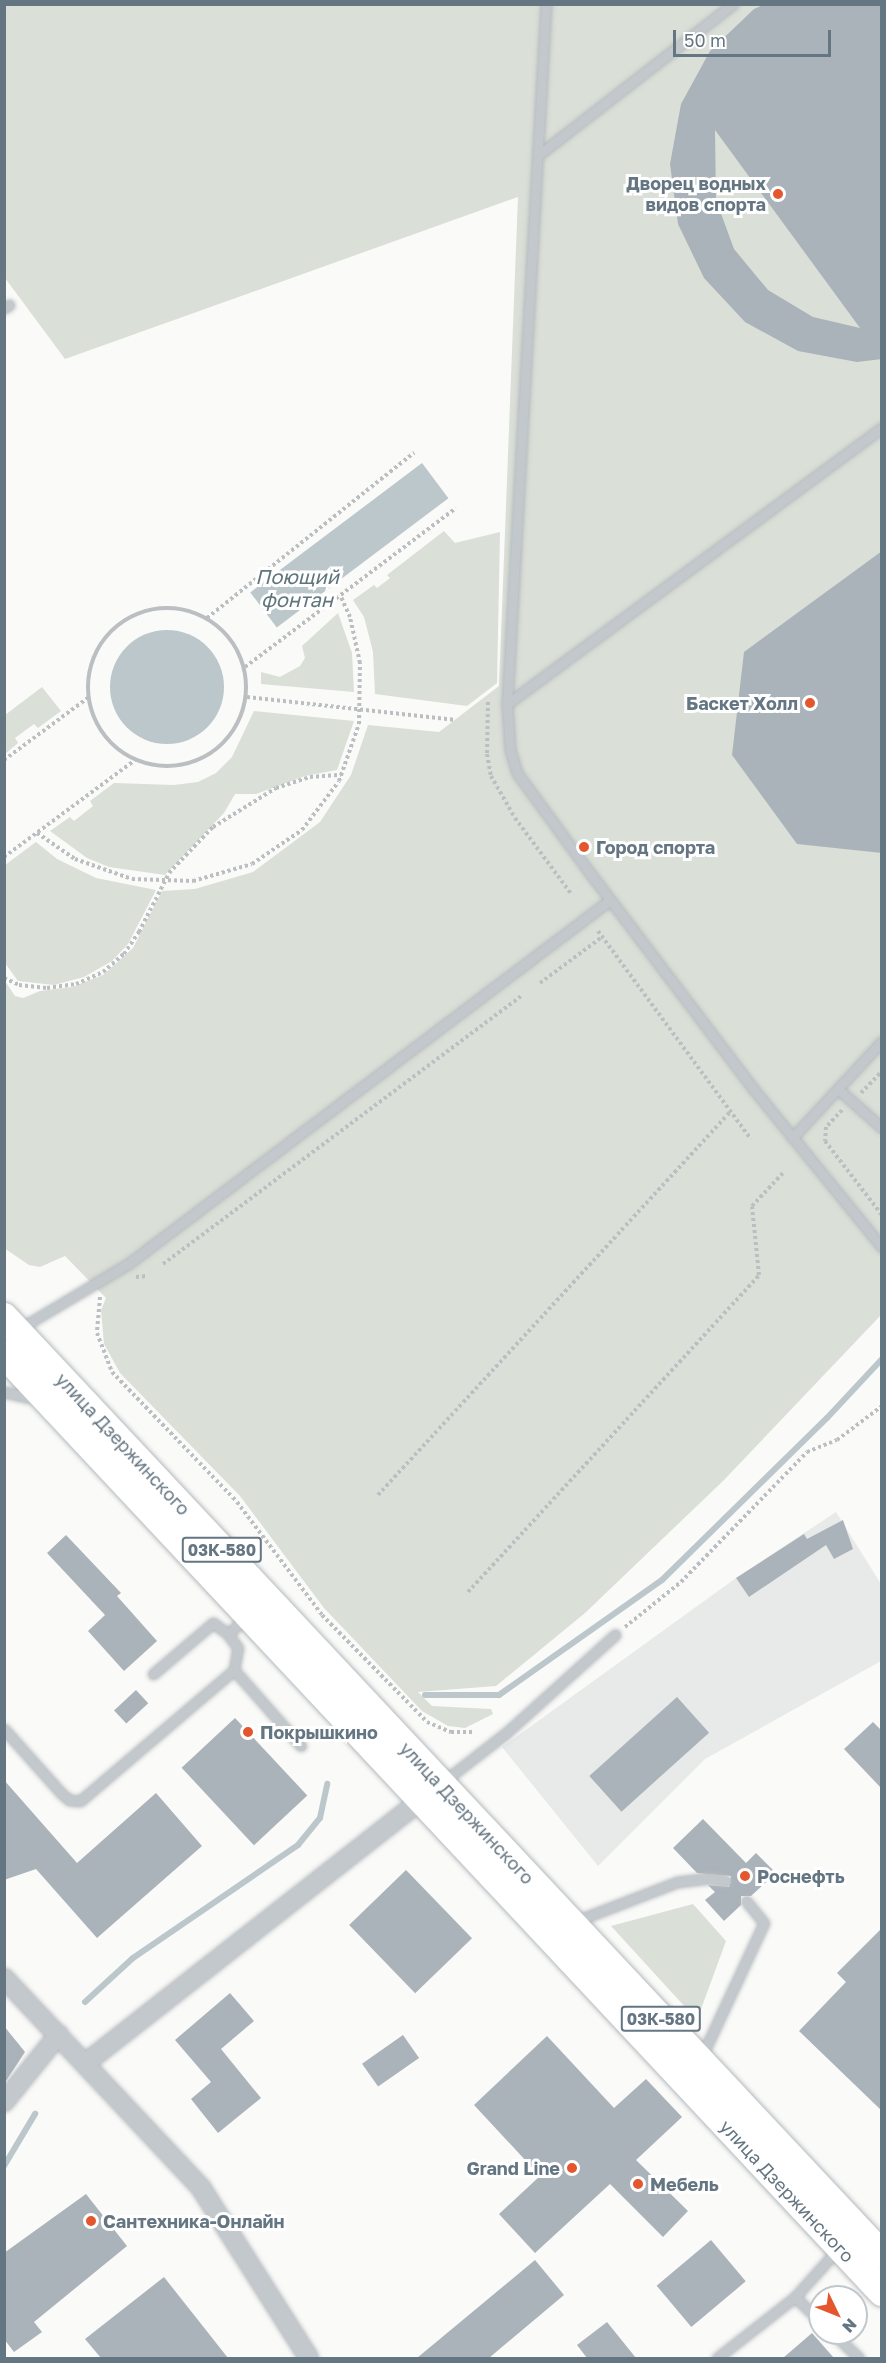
<!DOCTYPE html>
<meta charset="utf-8">
<style>
body{margin:0}
#map{position:relative;width:886px;height:2363px;overflow:hidden;background:#fafaf8;font-family:"Golos Text",sans-serif}
div>[style]{position:absolute}
.built>*{inset:0;background:#e8e9e9}
.green>*{inset:0;background:#dadfd7}
.water>*{inset:0;background:#bbc7cb;transform-origin:0 0}
.round{border-radius:50%}
.stream>*{height:6px;margin:-3px;padding:0 3px;transform-origin:3px;border-radius:3px;background:#bbc7cb}
.building>*{inset:0;background:#aab3b9;transform-origin:0 0}
.path>*{height:4px;margin-top:-2px;transform-origin:0;background:repeating-linear-gradient(90deg,#bbbfc2 0 3px,transparent 0 6px)}
.path>.ring{margin:-2px;padding:0;box-sizing:content-box;background:none;border:4px solid #bbbfc2;border-radius:50%}
.roads{filter:drop-shadow(0 0 2px #b5babe) drop-shadow(0 0 2px #b5babe)}
.lane>*{height:9px;margin:-4.5px;padding:0 4.5px;transform-origin:4.5px;border-radius:4.5px;background:#c3c8cc}
.street>*{height:18px;margin:-9px;padding:0 9px;transform-origin:9px;border-radius:9px;background:#c3c8cc}
.primary>*{height:28px;margin:-14px;padding:0 14px;transform-origin:14px;border-radius:14px;background:#fff}
.dots>*{width:16px;height:16px;translate:-50% -50%;box-sizing:border-box;border:3px solid #fff;border-radius:50%}
span{translate:-50% -50%;white-space:nowrap;text-align:center;line-height:1.15;-webkit-text-stroke:6px #fff;paint-order:stroke}
.shield-label span{padding:2px 4px;background:#fff;border:2px solid;border-radius:4px;-webkit-text-stroke-width:0}
.shield-label{font-size:16px;color:#657683;font-weight:700}
.poi-label{font-size:18px;color:#657683;font-weight:700}
.right{translate:-100% -50%;text-align:right}
.left{translate:0 -50%;text-align:left}
.street-label{font-size:18px;color:#657683}
.water-label{font-size:20px;color:#60757c;font-style:italic}
.frame{position:absolute;inset:0;border:6px solid #657683;pointer-events:none}
.north{position:absolute;left:808px;top:2285px;width:60px;height:60px;box-sizing:border-box;background:#fff;border:2px solid #c1c8cd;border-radius:50%;rotate:133deg;font-size:16px;font-weight:700;line-height:24px;text-align:center;color:#657683}
.north::after{content:'';display:block;margin:auto;width:21px;height:27px;background:#e4572e;clip-path:polygon(50% 0,100% 100%,50% 72%,0 100%)}
.scale{position:absolute;left:673px;top:30px;width:158px;height:27px;box-sizing:border-box;border:3px solid #657683;border-top:0;padding-left:8px;font-size:18px;line-height:21px;white-space:nowrap;color:#657683;-webkit-text-stroke:4px #fff;paint-order:stroke}
</style>
<div id="map">
<div class="built">
<i style="clip-path:polygon(836px 1512px,881px 1584px,881px 1661px,705px 1759px,598px 1866px,502px 1747px,736px 1578px)"></i>
</div>
<div class="green">
<i style="clip-path:polygon(5px 5px,881px 5px,881px 1315px,724px 1480px,585px 1613px,496px 1686px,418px 1692px,432px 1706px,491px 1709px,493px 1714px,465px 1728px,448px 1726px,422px 1711px,324px 1608px,240px 1496px,120px 1373px,104px 1344px,101px 1310px,106px 1298px,65px 1256px,40px 1267px,29px 1265px,4px 1248px,5px 981px,15px 996px,23px 998px,40px 991px,72px 987px,103px 975px,133px 948px,162px 891px,195px 889px,253px 872px,320px 822px,351px 775px,368px 725px,439px 732px,499px 686px,518px 197px,65px 359px,5px 278px)"></i>
<i style="clip-path:polygon(444px 531px,455px 543px,500px 532px,497px 683px,467px 706px,375px 694px,373px 652px,364px 617px,353px 600px,374px 585px,377px 588px,390px 578px,387px 575px)"></i>
<i style="clip-path:polygon(338px 613px,352px 653px,354px 692px,261px 684px,261px 672px,280px 677px,300px 666px,305px 658px,302px 646px)"></i>
<i style="clip-path:polygon(42px 687px,61px 711px,38px 728px,34px 724px,15px 738px,18px 743px,5px 754px,5px 715px)"></i>
<i style="clip-path:polygon(254px 711px,354px 721px,337px 770px,305px 776px,256px 794px,235px 794px,224px 813px,165px 875px,109px 867px,87px 858px,50px 831px,70px 817px,74px 821px,93px 806px,90px 801px,114px 783px,174px 785px,198px 782px,216px 773px,232px 757px)"></i>
<i style="clip-path:polygon(36px 842px,57px 859px,96px 878px,156px 890px,128px 944px,112px 961px,84px 977px,54px 985px,18px 981px,5px 963px,5px 865px)"></i>
<i style="clip-path:polygon(693px 1904px,726px 1941px,697px 2020px,611px 1926px)"></i>
</div>
<div class="water">
<i style="left:422px;top:463px;width:44px;height:215px;rotate:53deg"></i>
<i class="round" style="left:110px;top:630px;width:114px;height:114px"></i>
</div>
<div class="stream">
<i style="left:425px;top:1695px;width:74px"></i>
<i style="left:499px;top:1695px;width:199px;rotate:-35.2deg"></i>
<i style="left:662px;top:1580px;width:231px;rotate:-44.5deg"></i>
<i style="left:827px;top:1418px;width:81px;rotate:-47deg"></i>
<i style="left:85px;top:2002px;width:65px;rotate:-42.5deg"></i>
<i style="left:133px;top:1958px;width:200px;rotate:-34.4deg"></i>
<i style="left:298px;top:1845px;width:35px;rotate:-51deg"></i>
<i style="left:320px;top:1818px;width:35px;rotate:-78deg"></i>
<i style="left:4px;top:2166px;width:61px;rotate:-59.2deg"></i>
</div>
<div class="building">
<i style="clip-path:polygon(evenodd,765px 4px,882px 4px,882px 359px,857px 362px,798px 351px,745px 322px,704px 278px,678px 224px,670px 164px,681px 104px,710px 51px,754px 9px,765px 4px,715px 130px,860px 328px,813px 317px,768px 290px,734px 249px,716px 200px,715px 130px)"></i>
<i style="clip-path:polygon(882px 551px,882px 853px,797px 844px,732px 755px,744px 652px)"></i>
<i style="clip-path:polygon(843px 1520px,853px 1549px,834px 1559px,826px 1545px,749px 1597px,736px 1578px,804px 1534px,807px 1539px)"></i>
<i style="clip-path:polygon(66px 1535px,121px 1593px,117px 1596px,157px 1641px,124px 1671px,88px 1631px,105px 1615px,47px 1553px)"></i>
<i style="left:136px;top:1690px;width:18px;height:30px;rotate:47deg"></i>
<i style="left:677px;top:1697px;width:48px;height:118px;rotate:48deg"></i>
<i style="left:235px;top:1718px;width:106px;height:73px;rotate:47deg"></i>
<i style="clip-path:polygon(873px 1722px,882px 1731px,882px 1789px,844px 1749px)"></i>
<i style="clip-path:polygon(4px 1780px,77px 1863px,156px 1793px,202px 1846px,97px 1938px,36px 1869px,4px 1880px)"></i>
<i style="clip-path:polygon(703px 1819px,746px 1863px,756px 1853px,776px 1873px,751px 1896px,741px 1896px,741px 1905px,724px 1921px,705px 1900px,715px 1892px,708px 1885px,729px 1887px,731px 1876px,697px 1873px,673px 1848px)"></i>
<i style="left:406px;top:1870px;width:95px;height:79px;rotate:46deg"></i>
<i style="clip-path:polygon(882px 1928px,882px 2111px,799px 2031px,846px 1982px,837px 1973px)"></i>
<i style="clip-path:polygon(230px 1993px,254px 2021px,221px 2049px,261px 2098px,218px 2133px,191px 2099px,211px 2082px,175px 2040px)"></i>
<i style="clip-path:polygon(4px 2026px,25px 2052px,4px 2084px)"></i>
<i style="left:403px;top:2035px;width:28px;height:50px;rotate:55deg"></i>
<i style="clip-path:polygon(547px 2036px,614px 2108px,646px 2079px,682px 2117px,636px 2160px,688px 2211px,663px 2237px,610px 2184px,535px 2253px,499px 2214px,540px 2176px,474px 2105px)"></i>
<i style="clip-path:polygon(86px 2194px,127px 2246px,34px 2322px,42px 2332px,14px 2352px,4px 2339px,4px 2253px)"></i>
<i style="left:711px;top:2240px;width:54px;height:71px;rotate:50deg"></i>
<i style="clip-path:polygon(535px 2260px,564px 2295px,489px 2358px,417px 2358px)"></i>
<i style="clip-path:polygon(164px 2277px,228px 2358px,101px 2358px,85px 2339px)"></i>
<i style="clip-path:polygon(607px 2322px,636px 2358px,587px 2358px,577px 2345px)"></i>
<i style="clip-path:polygon(812px 2333px,834px 2358px,783px 2358px)"></i>
</div>
<div class="path">
<i class="ring" style="left:88px;top:608px;width:154px;height:154px"></i>
<i style="left:207px;top:618px;width:265px;rotate:-38.6deg"></i>
<i style="left:245px;top:667px;width:264px;rotate:-37deg"></i>
<i style="left:247px;top:697px;width:208px;rotate:6.3deg"></i>
<i style="left:488px;top:702px;width:52px;rotate:91.1deg"></i>
<i style="left:487px;top:754px;width:22px;rotate:80deg"></i>
<i style="left:491px;top:776px;width:48px;rotate:60.3deg"></i>
<i style="left:515px;top:818px;width:96px;rotate:53.5deg"></i>
<i style="left:4px;top:760px;width:106px;rotate:-36.5deg"></i>
<i style="left:37px;top:833px;width:46px;rotate:34.4deg"></i>
<i style="left:75px;top:859px;width:60px;rotate:19.3deg"></i>
<i style="left:132px;top:879px;width:61px;rotate:1.9deg"></i>
<i style="left:193px;top:881px;width:61px;rotate:-16.1deg"></i>
<i style="left:252px;top:864px;width:60px;rotate:-34.2deg"></i>
<i style="left:302px;top:830px;width:61px;rotate:-52.9deg"></i>
<i style="left:339px;top:781px;width:60px;rotate:-70.7deg"></i>
<i style="left:359px;top:724px;width:61px;rotate:-89.1deg"></i>
<i style="left:360px;top:663px;width:47px;rotate:-102.3deg"></i>
<i style="left:350px;top:617px;width:24px;rotate:-114deg"></i>
<i style="left:4px;top:857px;width:163px;rotate:-36.5deg"></i>
<i style="left:598px;top:931px;width:258px;rotate:53.7deg"></i>
<i style="left:4px;top:978px;width:17px;rotate:25deg"></i>
<i style="left:19px;top:985px;width:28px;rotate:6deg"></i>
<i style="left:47px;top:988px;width:29px;rotate:-8deg"></i>
<i style="left:76px;top:984px;width:30px;rotate:-24deg"></i>
<i style="left:103px;top:972px;width:28px;rotate:-41deg"></i>
<i style="left:124px;top:954px;width:27px;rotate:-56deg"></i>
<i style="left:139px;top:932px;width:66px;rotate:-63deg"></i>
<i style="left:169px;top:873px;width:64px;rotate:-46.3deg"></i>
<i style="left:213px;top:827px;width:74px;rotate:-31.8deg"></i>
<i style="left:276px;top:788px;width:36px;rotate:-18deg"></i>
<i style="left:310px;top:777px;width:31px;rotate:-4deg"></i>
<i style="left:540px;top:983px;width:77px;rotate:-36.6deg"></i>
<i style="left:861px;top:1093px;width:30px;rotate:-46deg"></i>
<i style="left:842px;top:1110px;width:23px;rotate:133deg"></i>
<i style="left:826px;top:1127px;width:14px;rotate:94deg"></i>
<i style="left:825px;top:1141px;width:93px;rotate:52.4deg"></i>
<i style="left:163px;top:1264px;width:447px;rotate:-36.8deg"></i>
<i style="left:136px;top:1277px;width:11px;rotate:-5deg"></i>
<i style="left:100px;top:1297px;width:36px;rotate:95deg"></i>
<i style="left:97px;top:1333px;width:42px;rotate:69deg"></i>
<i style="left:112px;top:1372px;width:180px;rotate:46.1deg"></i>
<i style="left:237px;top:1502px;width:141px;rotate:53deg"></i>
<i style="left:322px;top:1615px;width:150px;rotate:45.5deg"></i>
<i style="left:427px;top:1722px;width:26px;rotate:23deg"></i>
<i style="left:451px;top:1732px;width:23px"></i>
<i style="left:378px;top:1495px;width:522px;rotate:-47.41deg"></i>
<i style="left:468px;top:1592px;width:430px;rotate:-47.4deg"></i>
<i style="left:759px;top:1275px;width:69px;rotate:-95.8deg"></i>
<i style="left:752px;top:1206px;width:45px;rotate:-46.8deg"></i>
<i style="left:625px;top:1627px;width:72px;rotate:-38.8deg"></i>
<i style="left:681px;top:1582px;width:181px;rotate:-45.9deg"></i>
<i style="left:807px;top:1452px;width:32px;rotate:-22deg"></i>
<i style="left:837px;top:1440px;width:56px;rotate:-37.1deg"></i>
</div>
<div class="roads">
<div class="lane">
<i style="left:546px;top:4px;width:701px;rotate:93.19deg"></i>
<i style="left:507px;top:704px;width:46px;rotate:86.3deg"></i>
<i style="left:510px;top:750px;width:24px;rotate:73deg"></i>
<i style="left:517px;top:773px;width:124px;rotate:53.9deg"></i>
<i style="left:590px;top:873px;width:273px;rotate:52.9deg"></i>
<i style="left:755px;top:1091px;width:201px;rotate:50.9deg"></i>
<i style="left:541px;top:153px;width:243px;rotate:-37.8deg"></i>
<i style="left:4px;top:308px;width:6px;rotate:-31deg"></i>
<i style="left:507px;top:704px;width:466px;rotate:-36.4deg"></i>
<i style="left:838px;top:1089px;width:59px;rotate:41.6deg"></i>
<i style="left:792px;top:1138px;width:132px;rotate:-47.1deg"></i>
<i style="left:19px;top:1329px;width:127px;rotate:-30.8deg"></i>
<i style="left:128px;top:1264px;width:604px;rotate:-37.06deg"></i>
<i style="left:4px;top:1392px;width:31px;rotate:13deg"></i>
<i style="left:234px;top:1670px;width:101px;rotate:48.6deg"></i>
<i style="left:153px;top:1674px;width:79px;rotate:-40.4deg"></i>
<i style="left:213px;top:1623px;width:19px;rotate:36deg"></i>
<i style="left:4px;top:1729px;width:86px;rotate:48.3deg"></i>
<i style="left:61px;top:1793px;width:11px;rotate:41deg"></i>
<i style="left:69px;top:1800px;width:11px;rotate:5deg"></i>
<i style="left:80px;top:1801px;width:202px;rotate:-40.4deg"></i>
<i style="left:234px;top:1670px;width:22px;rotate:-80deg"></i>
<i style="left:238px;top:1648px;width:17px;rotate:-126deg"></i>
<i style="left:228px;top:1634px;width:25px;rotate:-42deg"></i>
<i style="left:443px;top:1782px;width:80px;rotate:-37.9deg"></i>
<i style="left:506px;top:1733px;width:147px;rotate:-42deg"></i>
<i style="left:576px;top:1921px;width:108px;rotate:-21.1deg"></i>
<i style="left:677px;top:1882px;width:33px;rotate:-7deg"></i>
<i style="left:710px;top:1878px;width:16px;rotate:11deg"></i>
<i style="left:701px;top:2058px;width:149px;rotate:-65deg"></i>
<i style="left:764px;top:1923px;width:28px;rotate:-129deg"></i>
<i style="left:795px;top:2297px;width:64px;rotate:-48.1deg"></i>
<i style="left:833px;top:2333px;width:36px;rotate:44deg"></i>
<i style="left:717px;top:2358px;width:99px;rotate:-38deg"></i>
<i style="left:795px;top:2297px;width:35px;rotate:44deg"></i>
</div>
<div class="street">
<i style="left:4px;top:1978px;width:288px;rotate:46.8deg"></i>
<i style="left:201px;top:2188px;width:201px;rotate:57.6deg"></i>
<i style="left:87px;top:2062px;width:424px;rotate:-38.1deg"></i>
<i style="left:4px;top:2102px;width:87px;rotate:-51deg"></i>
</div>
<div class="primary">
<i style="left:4px;top:1317px;width:1285px;rotate:46.89deg"></i>
<i style="left:4px;top:1354px;width:1285px;rotate:46.89deg"></i>
</div>
</div>
<div class="dots">
<i style="left:778px;top:194px;background:#e4572e"></i>
<i style="left:810px;top:703px;background:#e4572e"></i>
<i style="left:584px;top:847px;background:#e4572e"></i>
<i style="left:248px;top:1732px;background:#e4572e"></i>
<i style="left:745px;top:1876px;background:#e4572e"></i>
<i style="left:572px;top:2168px;background:#e4572e"></i>
<i style="left:638px;top:2184px;background:#e4572e"></i>
<i style="left:91px;top:2221px;background:#e4572e"></i>
</div>
<div class="shield-label">
<span style="left:222px;top:1550px">03К-580</span>
<span style="left:661px;top:2019px">03К-580</span>
</div>
<div class="poi-label">
<span class="right" style="left:766px;top:194px">Дворец водных<br>видов спорта</span>
<span class="right" style="left:798px;top:703px">Баскет Холл</span>
<span class="left" style="left:596px;top:847px">Город спорта</span>
<span class="left" style="left:260px;top:1732px">Покрышкино</span>
<span class="left" style="left:757px;top:1876px">Роснефть</span>
<span class="right" style="left:560px;top:2168px">Grand Line</span>
<span class="left" style="left:650px;top:2184px">Мебель</span>
<span class="left" style="left:103px;top:2221px">Сантехника-Онлайн</span>
</div>
<div class="street-label">
<span style="left:123px;top:1444px;rotate:47deg">улица Дзержинского</span>
<span style="left:467px;top:1813px;rotate:47deg">улица Дзержинского</span>
<span style="left:787px;top:2191px;rotate:47deg">улица Дзержинского</span>
</div>
<div class="water-label">
<span style="left:297px;top:588px">Поющий<br>фонтан</span>
</div>
<div class="frame"></div>
<div class="north">N</div>
<div class="scale">50 m</div>
</div>
